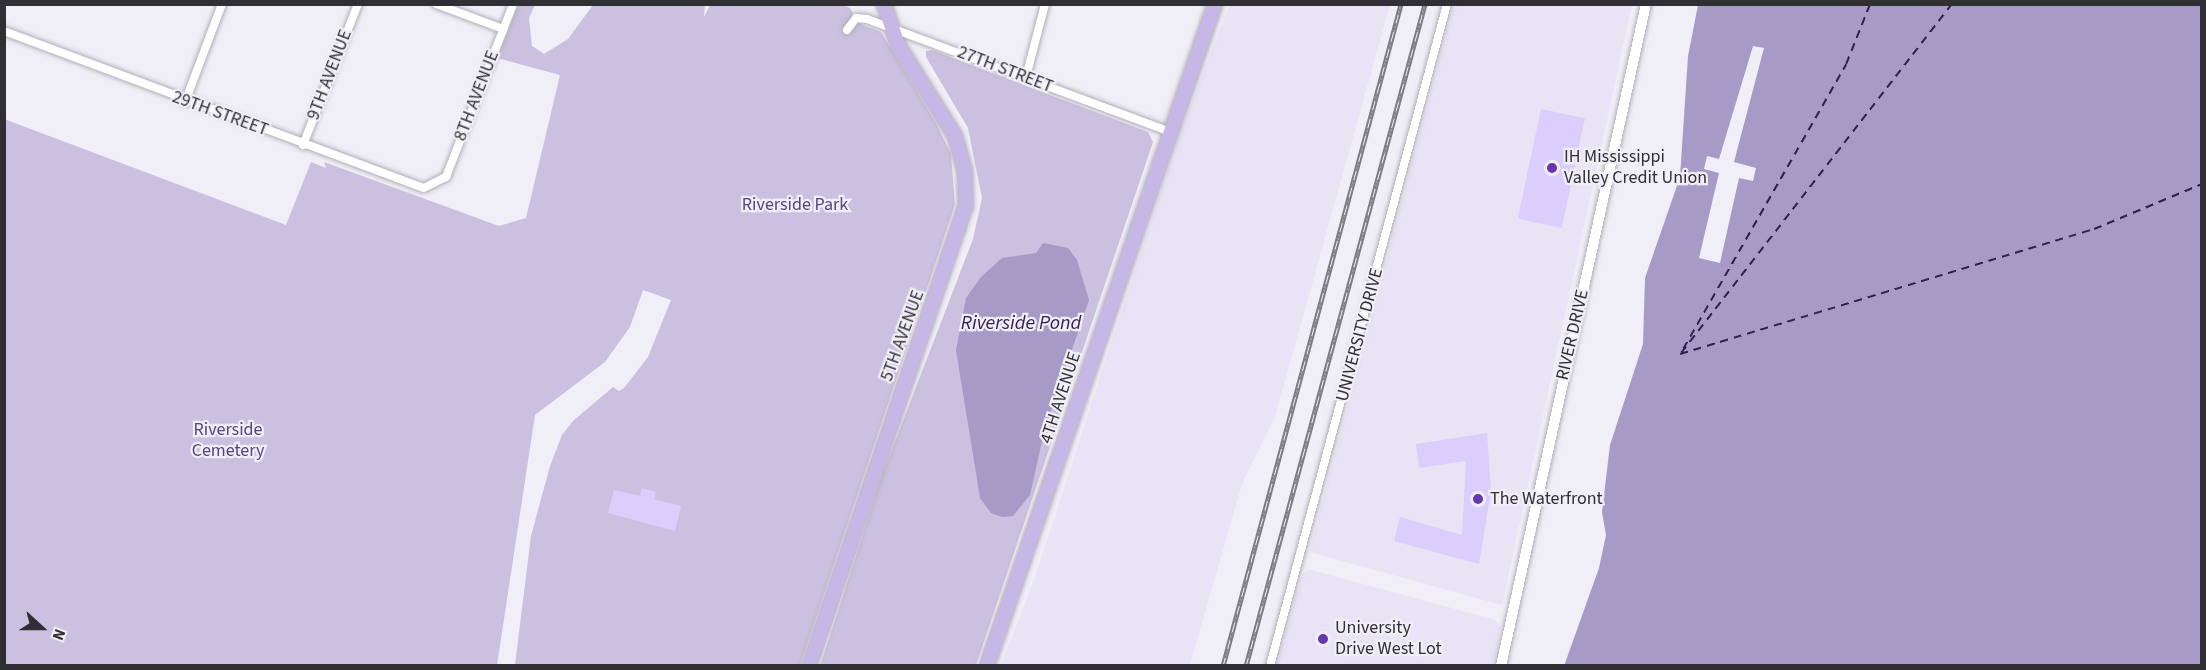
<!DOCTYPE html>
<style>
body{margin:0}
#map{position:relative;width:2206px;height:670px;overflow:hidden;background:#f0eef7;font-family:"Source Sans 3",sans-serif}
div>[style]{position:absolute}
.built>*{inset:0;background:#e8e4f5}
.green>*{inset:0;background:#c9c1df}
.water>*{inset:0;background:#a69ac6}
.pier>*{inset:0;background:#f0eef7}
.ferry>*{height:1.5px;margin-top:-0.75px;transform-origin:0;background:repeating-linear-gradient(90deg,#301d52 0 8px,transparent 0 14px)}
.building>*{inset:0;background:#dacefc;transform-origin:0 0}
.roads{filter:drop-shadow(0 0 2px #b1afb8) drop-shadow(0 0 2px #b1afb8)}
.minor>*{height:8px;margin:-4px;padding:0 4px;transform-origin:4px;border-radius:4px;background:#fff}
.tertiary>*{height:10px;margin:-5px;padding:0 5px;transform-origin:5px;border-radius:5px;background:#fff}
.primary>*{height:14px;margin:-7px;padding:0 7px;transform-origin:7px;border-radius:7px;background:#c5b8e6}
.rail>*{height:5px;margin-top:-2.5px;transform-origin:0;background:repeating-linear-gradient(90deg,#f0eef7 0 9px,#7c7b81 0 18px);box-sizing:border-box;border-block:2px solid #7c7b81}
.dots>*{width:16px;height:16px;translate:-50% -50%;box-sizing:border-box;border:3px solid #f0eef7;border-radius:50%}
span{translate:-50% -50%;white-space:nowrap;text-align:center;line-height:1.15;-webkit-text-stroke:4.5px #f0eef7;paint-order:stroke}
.street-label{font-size:18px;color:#302f33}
.poi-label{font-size:18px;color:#302f33}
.left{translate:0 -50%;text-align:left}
.park-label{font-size:18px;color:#56447e}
.water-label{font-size:20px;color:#301d52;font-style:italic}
.frame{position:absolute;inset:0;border:6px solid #302f33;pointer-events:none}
.north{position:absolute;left:12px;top:598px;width:60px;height:60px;-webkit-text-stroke:4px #f0eef7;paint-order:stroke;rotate:111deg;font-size:16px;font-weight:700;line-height:24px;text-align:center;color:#302f33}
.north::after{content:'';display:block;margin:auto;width:21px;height:27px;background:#302f33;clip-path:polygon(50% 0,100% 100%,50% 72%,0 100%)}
</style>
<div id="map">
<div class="built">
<i style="clip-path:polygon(1230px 4px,1390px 5px,1275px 417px,1242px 484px,1190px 665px,1001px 665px,1035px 577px,1181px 130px)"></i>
<i style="clip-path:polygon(1454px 5px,1632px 5px,1502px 605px,1309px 552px)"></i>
<i style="clip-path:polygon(1308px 569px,1496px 620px,1501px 627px,1493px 665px,1277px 665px,1302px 575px)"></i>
</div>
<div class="green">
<i style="clip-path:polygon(840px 4px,850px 8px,858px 23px,881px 32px,936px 123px,951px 154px,955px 205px,800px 665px,515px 665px,531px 536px,550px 466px,562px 435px,573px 421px,613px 387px,619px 391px,624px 388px,648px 357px,671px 300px,643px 290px,630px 327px,605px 362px,535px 415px,497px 665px,5px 665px,4px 119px,286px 225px,311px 162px,326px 168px,324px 162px,499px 226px,526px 218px,560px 75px,497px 58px,518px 5px,535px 5px,529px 18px,532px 46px,544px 54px,568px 39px,593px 5px,705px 5px,704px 17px,710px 5px)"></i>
<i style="clip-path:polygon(932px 50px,1148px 132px,1153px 142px,976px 665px,820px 666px,883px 473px,973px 239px,982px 198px,968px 128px,926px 57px,926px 51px)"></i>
</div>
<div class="water">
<i style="clip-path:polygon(1698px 5px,2201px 5px,2201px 665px,1564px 666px,1599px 568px,1606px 535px,1602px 512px,1610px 445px,1643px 344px,1645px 278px,1680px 177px,1688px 56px)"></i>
<i style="clip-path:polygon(1043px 243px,1068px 248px,1077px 260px,1089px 300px,1045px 428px,1030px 495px,1013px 516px,1002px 517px,991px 513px,980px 498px,956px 350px,966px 298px,981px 277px,1002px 258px,1036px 253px)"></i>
</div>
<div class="pier">
<i style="clip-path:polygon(1753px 46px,1764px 48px,1734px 162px,1756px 168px,1753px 181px,1739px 178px,1720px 263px,1699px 258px,1719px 173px,1704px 169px,1707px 156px,1719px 159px)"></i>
</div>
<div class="ferry">
<i style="left:1683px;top:349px;width:328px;rotate:-60.2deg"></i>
<i style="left:1846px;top:64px;width:65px;rotate:-68.2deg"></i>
<i style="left:1681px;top:353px;width:442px;rotate:-52.2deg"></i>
<i style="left:1680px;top:354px;width:432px;rotate:-16.8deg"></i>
<i style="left:2094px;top:229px;width:117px;rotate:-22.6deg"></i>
</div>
<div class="building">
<i style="left:1541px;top:109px;width:45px;height:112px;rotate:12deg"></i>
<i style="clip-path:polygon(1487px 433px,1491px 492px,1479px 564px,1394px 541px,1400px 517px,1462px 535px,1466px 461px,1419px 468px,1416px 444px)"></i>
<i style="clip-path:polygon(642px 488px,656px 492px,654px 499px,681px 506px,675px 531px,608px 513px,614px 490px,640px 496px)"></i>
</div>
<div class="roads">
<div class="minor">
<i style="left:436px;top:4px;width:72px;rotate:20.5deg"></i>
<i style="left:847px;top:30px;width:15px;rotate:-53deg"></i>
<i style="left:856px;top:18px;width:11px;rotate:5deg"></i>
<i style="left:867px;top:19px;width:321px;rotate:20.4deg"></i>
<i style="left:4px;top:31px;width:448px;rotate:20.5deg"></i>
<i style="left:424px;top:188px;width:25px;rotate:-27deg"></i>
<i style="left:446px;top:177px;width:186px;rotate:-68.8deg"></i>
<i style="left:1026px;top:77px;width:75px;rotate:-75.4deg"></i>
<i style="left:185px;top:102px;width:105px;rotate:-69.3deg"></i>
<i style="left:303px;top:145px;width:151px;rotate:-68.7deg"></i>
<i style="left:1270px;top:666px;width:685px;rotate:-75.03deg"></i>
</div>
<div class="tertiary">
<i style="left:1501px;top:666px;width:678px;rotate:-77.65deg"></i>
</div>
<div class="primary">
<i style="left:809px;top:666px;width:486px;rotate:-71.2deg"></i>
<i style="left:966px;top:206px;width:35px;rotate:-92deg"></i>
<i style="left:965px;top:171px;width:36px;rotate:-106deg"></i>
<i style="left:955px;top:136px;width:107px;rotate:-122.1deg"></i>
<i style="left:898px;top:45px;width:43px;rotate:-108.9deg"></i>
<i style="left:987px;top:666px;width:700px;rotate:-71deg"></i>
</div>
</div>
<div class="rail">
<i style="left:1223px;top:666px;width:686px;rotate:-74.95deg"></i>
<i style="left:1246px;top:666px;width:686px;rotate:-74.87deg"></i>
</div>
<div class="dots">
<i style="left:1552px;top:168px;background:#6637ae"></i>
<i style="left:1478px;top:499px;background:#6637ae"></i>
<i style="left:1323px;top:639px;background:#6637ae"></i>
</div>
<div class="street-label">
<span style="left:1005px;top:70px;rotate:21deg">27TH STREET</span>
<span style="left:330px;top:75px;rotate:-69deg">9TH AVENUE</span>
<span style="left:477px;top:96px;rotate:-69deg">8TH AVENUE</span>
<span style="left:220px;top:114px;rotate:20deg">29TH STREET</span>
<span style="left:1360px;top:335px;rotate:-75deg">UNIVERSITY DRIVE</span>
<span style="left:1573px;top:335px;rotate:-77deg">RIVER DRIVE</span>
<span style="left:903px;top:336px;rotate:-70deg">5TH AVENUE</span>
<span style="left:1061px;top:398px;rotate:-72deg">4TH AVENUE</span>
</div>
<div class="poi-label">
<span class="left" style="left:1564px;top:168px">IH Mississippi<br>Valley Credit Union</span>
<span class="left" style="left:1490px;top:499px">The Waterfront</span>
<span class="left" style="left:1335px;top:639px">University<br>Drive West Lot</span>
</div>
<div class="park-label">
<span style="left:795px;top:205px">Riverside Park</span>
<span style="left:228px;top:441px">Riverside<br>Cemetery</span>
</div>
<div class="water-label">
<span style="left:1021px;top:323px">Riverside Pond</span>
</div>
<div class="frame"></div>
<div class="north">N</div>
</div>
